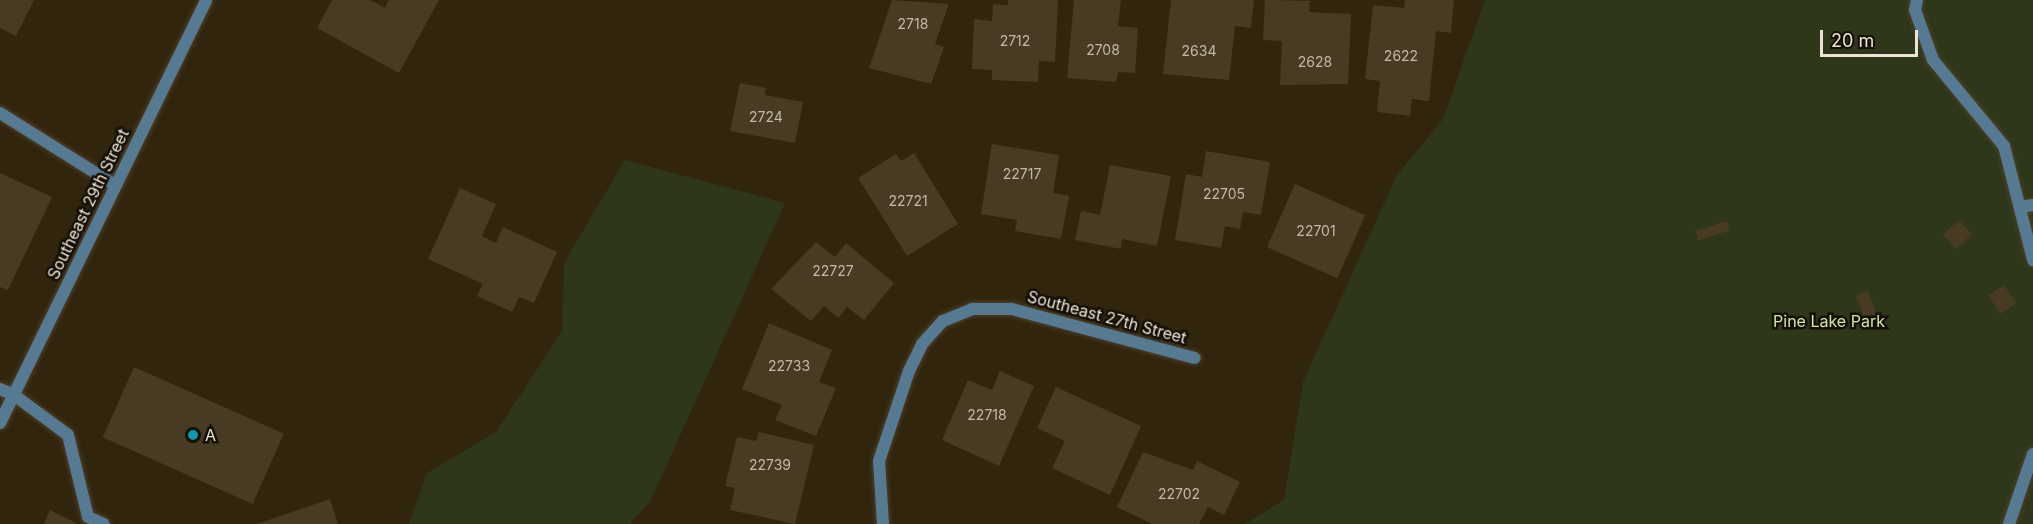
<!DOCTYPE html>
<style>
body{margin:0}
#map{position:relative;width:2033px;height:524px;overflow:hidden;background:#32250d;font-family:Inter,sans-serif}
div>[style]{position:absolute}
.green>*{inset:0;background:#2e3719}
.building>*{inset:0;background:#483b23;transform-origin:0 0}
.roads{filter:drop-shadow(0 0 2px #4c4029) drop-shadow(0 0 2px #4c4029)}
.service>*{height:12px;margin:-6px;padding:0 6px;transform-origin:6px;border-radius:6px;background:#557a92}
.minor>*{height:12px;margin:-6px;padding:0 6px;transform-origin:6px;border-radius:6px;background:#557a92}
.dots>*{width:16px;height:16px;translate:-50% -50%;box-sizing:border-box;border:3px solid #150f06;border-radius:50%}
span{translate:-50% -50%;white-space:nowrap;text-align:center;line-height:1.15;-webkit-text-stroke:5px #150f06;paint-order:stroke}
.number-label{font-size:14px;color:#c2b9a8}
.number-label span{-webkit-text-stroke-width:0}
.street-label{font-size:16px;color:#ebe3d5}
.park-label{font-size:16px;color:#d1e8a2}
.poi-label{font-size:16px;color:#ebe3d5}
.left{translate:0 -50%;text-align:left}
.scale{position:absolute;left:1820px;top:30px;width:98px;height:27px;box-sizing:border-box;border:3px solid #ebe3d5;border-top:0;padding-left:8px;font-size:18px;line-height:21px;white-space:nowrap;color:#ebe3d5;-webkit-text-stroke:4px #150f06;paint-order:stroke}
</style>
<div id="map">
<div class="green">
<i style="clip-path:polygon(1485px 0,2033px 0,2033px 524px,1245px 524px,1284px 500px,1303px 382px,1397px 175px,1443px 119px)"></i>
<i style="clip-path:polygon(625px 160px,785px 203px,651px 500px,630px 524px,409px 524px,427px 473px,496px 432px,562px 331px,564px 263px)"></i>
</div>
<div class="building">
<i style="clip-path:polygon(0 0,34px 0,16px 36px,0 28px)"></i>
<i style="clip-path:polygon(332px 0,370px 0,385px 8px,389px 0,439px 0,399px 73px,317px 28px)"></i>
<i style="clip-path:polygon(892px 0,949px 4px,935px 44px,944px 47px,931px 84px,869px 68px)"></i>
<i style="clip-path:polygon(1008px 0,1058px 0,1055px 62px,1039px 61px,1038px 82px,992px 80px,992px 70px,972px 69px,974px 19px,992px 21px,993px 4px,1008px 5px)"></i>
<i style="clip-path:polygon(1074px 0,1121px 0,1118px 26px,1138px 28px,1135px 73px,1118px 72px,1116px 82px,1067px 78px)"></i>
<i style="clip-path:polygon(1171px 0,1254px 0,1251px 28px,1235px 26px,1229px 80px,1163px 74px)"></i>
<i style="clip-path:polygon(1265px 0,1310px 1px,1309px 12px,1351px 14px,1348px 84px,1280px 85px,1282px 41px,1263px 40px)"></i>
<i style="clip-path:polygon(1405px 0,1454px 0,1451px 33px,1436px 31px,1429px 101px,1412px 99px,1410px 116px,1377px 112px,1380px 81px,1365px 79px,1373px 5px,1404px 8px)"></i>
<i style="clip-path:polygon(740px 83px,766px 88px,765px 95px,803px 102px,795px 143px,730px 131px)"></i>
<i style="clip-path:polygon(992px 144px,1059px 155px,1053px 193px,1069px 196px,1061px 239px,1015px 231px,1017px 220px,981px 214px)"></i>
<i style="clip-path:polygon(1206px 151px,1270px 162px,1261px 215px,1243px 212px,1240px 229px,1225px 226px,1221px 248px,1175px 240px,1186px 174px,1202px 177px)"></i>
<i style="clip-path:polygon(914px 153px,958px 224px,907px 256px,858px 178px,896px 154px,901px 161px)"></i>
<i style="clip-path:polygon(1110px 165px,1171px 176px,1157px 246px,1122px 239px,1121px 249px,1075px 240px,1081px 211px,1100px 215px)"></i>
<i style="clip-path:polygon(0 173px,52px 197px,8px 290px,0 287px)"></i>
<i style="left:1295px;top:184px;width:77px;height:69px;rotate:24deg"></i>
<i style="clip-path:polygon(460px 188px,496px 204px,482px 236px,496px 243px,503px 227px,557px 252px,534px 303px,519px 297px,512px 312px,477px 296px,483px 284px,428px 259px)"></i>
<i style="left:1959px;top:220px;width:19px;height:22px;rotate:47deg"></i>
<i style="left:1727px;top:221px;width:10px;height:33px;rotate:73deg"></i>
<i style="clip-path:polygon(816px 242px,835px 257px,846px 243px,894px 283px,864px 320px,847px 307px,838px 318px,824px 306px,811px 321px,771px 289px)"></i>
<i style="left:2004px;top:285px;width:22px;height:19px;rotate:56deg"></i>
<i style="left:1868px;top:291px;width:33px;height:13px;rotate:70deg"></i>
<i style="clip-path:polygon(769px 323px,832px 350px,819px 382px,836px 388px,816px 436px,775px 420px,782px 405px,742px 389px)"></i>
<i style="left:134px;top:367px;width:164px;height:77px;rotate:24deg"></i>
<i style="clip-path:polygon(1000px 371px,1034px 386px,999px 466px,942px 440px,968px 380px,992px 390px)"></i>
<i style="clip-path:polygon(1056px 387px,1141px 426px,1110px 495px,1052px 468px,1065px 441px,1037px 428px)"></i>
<i style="clip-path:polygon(759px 432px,814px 445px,795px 524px,730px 510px,735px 488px,725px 486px,737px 437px,756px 441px)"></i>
<i style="clip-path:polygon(1143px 452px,1193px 470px,1197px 461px,1240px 482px,1224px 515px,1208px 507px,1199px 524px,1152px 524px,1117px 507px)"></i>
<i style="clip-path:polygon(330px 499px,338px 524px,257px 524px)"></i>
<i style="clip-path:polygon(50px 510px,78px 524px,44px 524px)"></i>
</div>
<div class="roads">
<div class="service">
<i style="left:0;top:389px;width:15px;rotate:23deg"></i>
</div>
<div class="minor">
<i style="left:1917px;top:0;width:10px;rotate:101deg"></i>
<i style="left:1915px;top:10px;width:53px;rotate:70.2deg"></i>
<i style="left:1933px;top:60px;width:112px;rotate:50.5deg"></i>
<i style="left:2004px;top:146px;width:118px;rotate:75.7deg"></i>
<i style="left:0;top:113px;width:136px;rotate:32.1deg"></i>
<i style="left:2020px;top:207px;width:13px;rotate:-9deg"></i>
<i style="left:14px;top:395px;width:67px;rotate:36.5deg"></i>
<i style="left:68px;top:435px;width:84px;rotate:76.3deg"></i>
<i style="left:88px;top:517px;width:17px;rotate:24deg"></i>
<i style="left:0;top:423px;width:470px;rotate:-64deg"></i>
<i style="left:883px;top:524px;width:63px;rotate:-93.6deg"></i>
<i style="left:879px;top:461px;width:95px;rotate:-71.6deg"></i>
<i style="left:909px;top:371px;width:30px;rotate:-64deg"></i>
<i style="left:922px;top:344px;width:31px;rotate:-48deg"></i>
<i style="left:943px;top:321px;width:31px;rotate:-22deg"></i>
<i style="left:972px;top:309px;width:40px"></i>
<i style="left:1012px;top:309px;width:189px;rotate:15deg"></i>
<i style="left:2009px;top:524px;width:74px;rotate:-71.1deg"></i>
</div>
</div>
<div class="dots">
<i style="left:193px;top:435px;background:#0f9aa8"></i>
</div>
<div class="number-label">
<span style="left:913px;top:24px">2718</span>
<span style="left:1015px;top:41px">2712</span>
<span style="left:1103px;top:50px">2708</span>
<span style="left:1199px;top:51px">2634</span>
<span style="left:1401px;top:56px">2622</span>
<span style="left:1315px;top:62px">2628</span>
<span style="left:766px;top:117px">2724</span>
<span style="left:1022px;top:174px">22717</span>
<span style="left:1224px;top:194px">22705</span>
<span style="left:908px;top:201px">22721</span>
<span style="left:1316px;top:231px">22701</span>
<span style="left:833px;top:271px">22727</span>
<span style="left:789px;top:366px">22733</span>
<span style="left:987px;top:415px">22718</span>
<span style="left:770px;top:465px">22739</span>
<span style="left:1179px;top:494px">22702</span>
</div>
<div class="street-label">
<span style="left:88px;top:204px;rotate:-64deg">Southeast 29th Street</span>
<span style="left:1107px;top:317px;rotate:15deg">Southeast 27th Street</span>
</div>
<div class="park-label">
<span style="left:1829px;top:321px">Pine Lake Park</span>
</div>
<div class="poi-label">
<span class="left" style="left:205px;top:435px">A</span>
</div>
<div class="scale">20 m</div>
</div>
